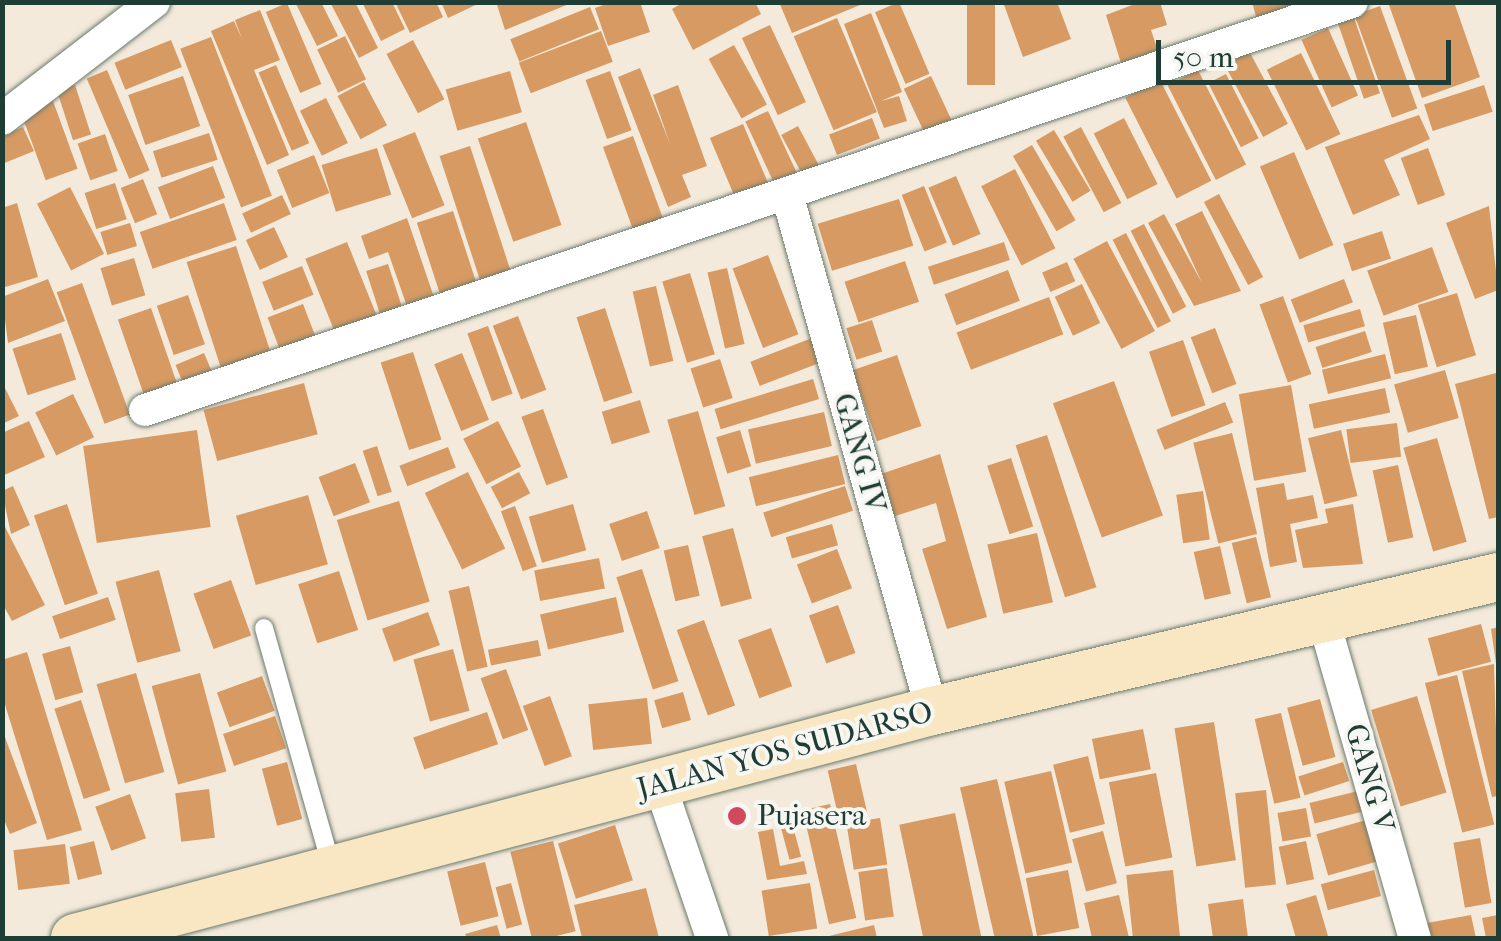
<!DOCTYPE html>
<style>
body{margin:0}
#map{position:relative;width:1501px;height:941px;overflow:hidden;background:#f4eadb;font-family:"IM FELL French Canon",serif}
div>[style]{position:absolute}
.building>*{inset:0;background:#d79a63;transform-origin:0 0}
.roads{filter:drop-shadow(0 0 2px #6a7a6e) drop-shadow(0 0 2px #6a7a6e)}
.service>*{height:18px;margin:-9px;padding:0 9px;transform-origin:9px;border-radius:9px;background:#fff}
.minor>*{height:32px;margin:-16px;padding:0 16px;transform-origin:16px;border-radius:16px;background:#fff}
.secondary>*{height:48px;margin:-24px;padding:0 24px;transform-origin:24px;border-radius:24px;background:#f9e7c3}
.dots>*{width:28px;height:28px;translate:-50% -50%;box-sizing:border-box;border:5px solid #f6f6f2;border-radius:50%}
span{translate:-50% -50%;white-space:nowrap;text-align:center;line-height:1.15;-webkit-text-stroke:8px #f6f6f2;paint-order:stroke}
.street-label{font-size:30px;color:#1f3d34}
.poi-label{font-size:30px;color:#1f3d34}
.left{translate:0 -50%;text-align:left}
.frame{position:absolute;inset:0;border:5px solid #1f3d34;pointer-events:none}
.scale{position:absolute;left:1156px;top:40px;width:295px;height:45px;box-sizing:border-box;border:5px solid #1f3d34;border-top:0;padding-left:12px;font-size:30px;line-height:35px;white-space:nowrap;color:#1f3d34;-webkit-text-stroke:8px #f6f6f2;paint-order:stroke}
</style>
<div id="map">
<div class="building">
<i style="clip-path:polygon(295px 2px,321px 2px,338px 36px,317px 46px)"></i>
<i style="clip-path:polygon(330px 2px,355px 2px,378px 48px,359px 58px)"></i>
<i style="clip-path:polygon(362px 2px,392px 2px,405px 29px,381px 41px)"></i>
<i style="clip-path:polygon(395px 2px,436px 2px,443px 17px,410px 33px)"></i>
<i style="clip-path:polygon(441px 2px,482px 2px,448px 18px)"></i>
<i style="clip-path:polygon(574px 2px,505px 30px,497px 5px,504px 2px)"></i>
<i style="clip-path:polygon(612px 2px,640px 2px,650px 32px,608px 46px,595px 8px)"></i>
<i style="clip-path:polygon(684px 2px,755px 2px,761px 14px,693px 50px,672px 9px)"></i>
<i style="clip-path:polygon(779px 2px,865px 2px,865px 3px,792px 33px)"></i>
<i style="left:899px;top:2px;width:78px;height:26px;rotate:67deg"></i>
<i style="left:967px;top:2px;width:28px;height:83px"></i>
<i style="clip-path:polygon(1003px 2px,1057px 2px,1071px 39px,1023px 57px)"></i>
<i style="clip-path:polygon(1140px 2px,1160px 2px,1167px 25px,1151px 30px,1158px 51px,1121px 63px,1106px 15px)"></i>
<i style="clip-path:polygon(1252px 2px,1288px 2px,1293px 18px,1259px 27px)"></i>
<i style="clip-path:polygon(1454px 2px,1480px 77px,1422px 98px,1389px 5px)"></i>
<i style="left:287px;top:3px;width:88px;height:23px;rotate:67deg"></i>
<i style="left:1380px;top:6px;width:109px;height:27px;rotate:70deg"></i>
<i style="left:590px;top:7px;width:24px;height:86px;rotate:68deg"></i>
<i style="clip-path:polygon(260px 10px,280px 60px,254px 70px,289px 155px,267px 165px,211px 31px,234px 21px,242px 39px,235px 20px)"></i>
<i style="left:1352px;top:12px;width:86px;height:17px;rotate:71deg"></i>
<i style="clip-path:polygon(871px 13px,902px 92px,881px 101px,899px 96px,907px 121px,884px 128px,844px 24px)"></i>
<i style="left:837px;top:18px;width:102px;height:47px;rotate:67deg"></i>
<i style="left:770px;top:25px;width:85px;height:31px;rotate:65deg"></i>
<i style="left:1328px;top:28px;width:74px;height:29px;rotate:66deg"></i>
<i style="left:601px;top:31px;width:33px;height:88px;rotate:69deg"></i>
<i style="left:345px;top:36px;width:48px;height:31px;rotate:64deg"></i>
<i style="left:211px;top:37px;width:170px;height:33px;rotate:69deg"></i>
<i style="left:171px;top:40px;width:29px;height:61px;rotate:68deg"></i>
<i style="left:413px;top:40px;width:67px;height:30px;rotate:62deg"></i>
<i style="left:734px;top:45px;width:68px;height:29px;rotate:61deg"></i>
<i style="left:1247px;top:47px;width:87px;height:28px;rotate:62deg"></i>
<i style="left:1301px;top:53px;width:90px;height:38px;rotate:64deg"></i>
<i style="left:276px;top:65px;width:85px;height:19px;rotate:67deg"></i>
<i style="clip-path:polygon(640px 68px,670px 144px,653px 95px,678px 85px,707px 166px,682px 175px,691px 197px,668px 207px,618px 77px)"></i>
<i style="left:107px;top:70px;width:109px;height:22px;rotate:67deg"></i>
<i style="left:1198px;top:70px;width:106px;height:34px;rotate:63deg"></i>
<i style="left:510px;top:71px;width:43px;height:67px;rotate:74deg"></i>
<i style="left:610px;top:71px;width:63px;height:26px;rotate:70deg"></i>
<i style="left:1226px;top:74px;width:72px;height:20px;rotate:63deg"></i>
<i style="left:183px;top:76px;width:53px;height:58px;rotate:71deg"></i>
<i style="left:931px;top:76px;width:52px;height:30px;rotate:65deg"></i>
<i style="left:1160px;top:80px;width:113px;height:39px;rotate:63deg"></i>
<i style="left:364px;top:82px;width:49px;height:30px;rotate:62deg"></i>
<i style="left:75px;top:85px;width:52px;height:19px;rotate:72deg"></i>
<i style="left:1484px;top:85px;width:28px;height:63px;rotate:72deg"></i>
<i style="left:326px;top:98px;width:50px;height:29px;rotate:64deg"></i>
<i style="left:53px;top:101px;width:72px;height:34px;rotate:70deg"></i>
<i style="left:768px;top:111px;width:68px;height:25px;rotate:65deg"></i>
<i style="clip-path:polygon(1419px 115px,1430px 139px,1384px 160px,1400px 195px,1353px 215px,1325px 147px)"></i>
<i style="left:872px;top:118px;width:22px;height:46px;rotate:69deg"></i>
<i style="left:1124px;top:118px;width:74px;height:34px;rotate:63deg"></i>
<i style="left:526px;top:122px;width:109px;height:51px;rotate:71deg"></i>
<i style="left:743px;top:124px;width:74px;height:36px;rotate:67deg"></i>
<i style="left:798px;top:126px;width:50px;height:19px;rotate:62deg"></i>
<i style="clip-path:polygon(23px 127px,34px 151px,2px 164px,2px 136px)"></i>
<i style="left:1081px;top:127px;width:86px;height:20px;rotate:62deg"></i>
<i style="left:1054px;top:130px;width:71px;height:21px;rotate:59deg"></i>
<i style="left:415px;top:132px;width:79px;height:35px;rotate:68deg"></i>
<i style="left:209px;top:133px;width:28px;height:59px;rotate:72deg"></i>
<i style="left:105px;top:134px;width:39px;height:29px;rotate:71deg"></i>
<i style="left:633px;top:136px;width:93px;height:32px;rotate:70deg"></i>
<i style="left:1032px;top:145px;width:87px;height:22px;rotate:60deg"></i>
<i style="left:470px;top:146px;width:134px;height:32px;rotate:72deg"></i>
<i style="left:377px;top:148px;width:49px;height:58px;rotate:73deg"></i>
<i style="left:1428px;top:148px;width:50px;height:29px;rotate:70deg"></i>
<i style="left:1294px;top:152px;width:101px;height:37px;rotate:67deg"></i>
<i style="left:314px;top:155px;width:41px;height:40px;rotate:68deg"></i>
<i style="left:213px;top:166px;width:34px;height:59px;rotate:69deg"></i>
<i style="left:1015px;top:169px;width:89px;height:38px;rotate:63deg"></i>
<i style="left:956px;top:176px;width:63px;height:30px;rotate:67deg"></i>
<i style="left:143px;top:179px;width:38px;height:24px;rotate:68deg"></i>
<i style="left:115px;top:183px;width:38px;height:32px;rotate:72deg"></i>
<i style="left:924px;top:186px;width:61px;height:24px;rotate:68deg"></i>
<i style="left:70px;top:187px;width:75px;height:37px;rotate:63deg"></i>
<i style="left:1219px;top:194px;width:94px;height:17px;rotate:62deg"></i>
<i style="left:282px;top:195px;width:21px;height:44px;rotate:65deg"></i>
<i style="left:899px;top:199px;width:49px;height:85px;rotate:73deg"></i>
<i style="clip-path:polygon(17px 203px,38px 277px,2px 288px,2px 208px)"></i>
<i style="left:224px;top:203px;width:39px;height:89px;rotate:71deg"></i>
<i style="clip-path:polygon(1489px 206px,1498px 290px,1475px 299px,1446px 223px)"></i>
<i style="left:453px;top:211px;width:81px;height:38px;rotate:72deg"></i>
<i style="clip-path:polygon(1202px 211px,1241px 291px,1194px 306px,1148px 223px,1164px 214px,1202px 283px,1175px 224px)"></i>
<i style="clip-path:polygon(407px 218px,437px 306px,410px 315px,388px 252px,369px 259px,361px 236px)"></i>
<i style="left:130px;top:223px;width:24px;height:31px;rotate:73deg"></i>
<i style="left:1144px;top:224px;width:93px;height:15px;rotate:63deg"></i>
<i style="left:274px;top:227px;width:33px;height:31px;rotate:65deg"></i>
<i style="left:1382px;top:231px;width:29px;height:41px;rotate:72deg"></i>
<i style="left:1126px;top:233px;width:99px;height:15px;rotate:63deg"></i>
<i style="left:1107px;top:241px;width:102px;height:38px;rotate:62deg"></i>
<i style="left:347px;top:242px;width:82px;height:45px;rotate:68deg"></i>
<i style="left:1004px;top:242px;width:19px;height:80px;rotate:72deg"></i>
<i style="left:236px;top:246px;width:121px;height:52px;rotate:72deg"></i>
<i style="left:1432px;top:247px;width:48px;height:69px;rotate:70deg"></i>
<i style="left:768px;top:255px;width:85px;height:38px;rotate:69deg"></i>
<i style="left:134px;top:258px;width:39px;height:35px;rotate:73deg"></i>
<i style="left:905px;top:261px;width:43px;height:64px;rotate:71deg"></i>
<i style="left:1067px;top:262px;width:21px;height:27px;rotate:67deg"></i>
<i style="left:388px;top:264px;width:55px;height:23px;rotate:72deg"></i>
<i style="left:302px;top:266px;width:31px;height:43px;rotate:68deg"></i>
<i style="left:727px;top:268px;width:78px;height:20px;rotate:77deg"></i>
<i style="left:1008px;top:270px;width:33px;height:68px;rotate:69deg"></i>
<i style="left:690px;top:273px;width:85px;height:29px;rotate:73deg"></i>
<i style="clip-path:polygon(48px 279px,65px 321px,8px 343px,2px 297px)"></i>
<i style="left:1344px;top:279px;width:25px;height:57px;rotate:69deg"></i>
<i style="left:82px;top:283px;width:140px;height:27px;rotate:70deg"></i>
<i style="left:1082px;top:284px;width:43px;height:30px;rotate:65deg"></i>
<i style="left:656px;top:286px;width:77px;height:24px;rotate:77deg"></i>
<i style="left:1457px;top:293px;width:65px;height:41px;rotate:73deg"></i>
<i style="left:188px;top:295px;width:52px;height:33px;rotate:71deg"></i>
<i style="left:1283px;top:296px;width:83px;height:25px;rotate:70deg"></i>
<i style="left:1049px;top:297px;width:40px;height:99px;rotate:69deg"></i>
<i style="left:303px;top:304px;width:36px;height:38px;rotate:69deg"></i>
<i style="left:151px;top:308px;width:89px;height:35px;rotate:71deg"></i>
<i style="left:605px;top:308px;width:89px;height:30px;rotate:72deg"></i>
<i style="left:1360px;top:309px;width:18px;height:59px;rotate:74deg"></i>
<i style="left:1416px;top:315px;width:53px;height:34px;rotate:77deg"></i>
<i style="left:518px;top:316px;width:79px;height:27px;rotate:69deg"></i>
<i style="left:872px;top:320px;width:33px;height:27px;rotate:72deg"></i>
<i style="left:488px;top:326px;width:72px;height:22px;rotate:70deg"></i>
<i style="left:1215px;top:328px;width:60px;height:26px;rotate:69deg"></i>
<i style="left:1365px;top:331px;width:22px;height:52px;rotate:72deg"></i>
<i style="left:61px;top:333px;width:49px;height:51px;rotate:72deg"></i>
<i style="left:812px;top:338px;width:26px;height:66px;rotate:69deg"></i>
<i style="left:1183px;top:340px;width:69px;height:36px;rotate:71deg"></i>
<i style="left:413px;top:352px;width:92px;height:34px;rotate:72deg"></i>
<i style="left:204px;top:353px;width:28px;height:31px;rotate:67deg"></i>
<i style="left:462px;top:353px;width:72px;height:30px;rotate:68deg"></i>
<i style="left:1385px;top:354px;width:25px;height:65px;rotate:76deg"></i>
<i style="left:897px;top:355px;width:75px;height:47px;rotate:71deg"></i>
<i style="left:720px;top:359px;width:41px;height:31px;rotate:72deg"></i>
<i style="left:1445px;top:370px;width:50px;height:53px;rotate:74deg"></i>
<i style="clip-path:polygon(1496px 373px,1498px 517px,1489px 519px,1455px 384px)"></i>
<i style="left:813px;top:379px;width:21px;height:103px;rotate:73deg"></i>
<i style="left:1114px;top:381px;width:143px;height:65px;rotate:70deg"></i>
<i style="clip-path:polygon(2px 382px,19px 416px,2px 424px)"></i>
<i style="left:304px;top:383px;width:53px;height:104px;rotate:75deg"></i>
<i style="left:1291px;top:385px;width:88px;height:53px;rotate:80deg"></i>
<i style="left:1385px;top:388px;width:25px;height:78px;rotate:78deg"></i>
<i style="left:73px;top:394px;width:48px;height:42px;rotate:64deg"></i>
<i style="left:640px;top:400px;width:34px;height:40px;rotate:73deg"></i>
<i style="left:1225px;top:402px;width:22px;height:74px;rotate:68deg"></i>
<i style="left:543px;top:409px;width:73px;height:23px;rotate:70deg"></i>
<i style="left:698px;top:411px;width:99px;height:32px;rotate:74deg"></i>
<i style="left:824px;top:412px;width:35px;height:78px;rotate:77deg"></i>
<i style="clip-path:polygon(29px 421px,45px 457px,2px 476px,2px 433px)"></i>
<i style="left:498px;top:421px;width:51px;height:39px;rotate:63deg"></i>
<i style="left:1397px;top:423px;width:34px;height:51px;rotate:83deg"></i>
<i style="left:197px;top:430px;width:98px;height:115px;rotate:82deg"></i>
<i style="left:740px;top:430px;width:38px;height:25px;rotate:73deg"></i>
<i style="left:1341px;top:430px;width:68px;height:34px;rotate:76deg"></i>
<i style="left:1232px;top:433px;width:104px;height:40px;rotate:76deg"></i>
<i style="left:1047px;top:435px;width:160px;height:33px;rotate:72deg"></i>
<i style="left:1437px;top:438px;width:108px;height:35px;rotate:74deg"></i>
<i style="left:377px;top:446px;width:48px;height:15px;rotate:72deg"></i>
<i style="left:448px;top:447px;width:22px;height:52px;rotate:69deg"></i>
<i style="clip-path:polygon(940px 454px,987px 617px,947px 629px,922px 549px,946px 541px,936px 503px,889px 518px,875px 476px)"></i>
<i style="left:838px;top:455px;width:30px;height:92px;rotate:76deg"></i>
<i style="left:1011px;top:458px;width:72px;height:25px;rotate:72deg"></i>
<i style="left:355px;top:463px;width:42px;height:39px;rotate:69deg"></i>
<i style="left:1398px;top:465px;width:74px;height:26px;rotate:78deg"></i>
<i style="left:468px;top:472px;width:85px;height:48px;rotate:64deg"></i>
<i style="left:519px;top:472px;width:24px;height:32px;rotate:62deg"></i>
<i style="clip-path:polygon(1284px 483px,1287px 500px,1313px 495px,1318px 518px,1290px 524px,1297px 562px,1270px 567px,1256px 488px)"></i>
<i style="clip-path:polygon(13px 486px,30px 525px,11px 534px,2px 491px)"></i>
<i style="left:845px;top:486px;width:26px;height:86px;rotate:72deg"></i>
<i style="left:1203px;top:491px;width:49px;height:27px;rotate:82deg"></i>
<i style="left:308px;top:495px;width:72px;height:75px;rotate:74deg"></i>
<i style="left:399px;top:501px;width:105px;height:65px;rotate:73deg"></i>
<i style="left:67px;top:504px;width:95px;height:35px;rotate:71deg"></i>
<i style="left:573px;top:504px;width:48px;height:46px;rotate:74deg"></i>
<i style="clip-path:polygon(1353px 504px,1363px 564px,1303px 568px,1295px 530px,1328px 523px,1325px 509px)"></i>
<i style="left:515px;top:506px;width:64px;height:15px;rotate:70deg"></i>
<i style="left:647px;top:511px;width:39px;height:40px;rotate:71deg"></i>
<i style="clip-path:polygon(2px 521px,45px 605px,12px 621px,2px 603px)"></i>
<i style="left:832px;top:524px;width:22px;height:48px;rotate:74deg"></i>
<i style="left:733px;top:528px;width:73px;height:32px;rotate:75deg"></i>
<i style="left:1037px;top:533px;width:71px;height:51px;rotate:77deg"></i>
<i style="left:1256px;top:537px;width:62px;height:25px;rotate:76deg"></i>
<i style="left:688px;top:545px;width:52px;height:25px;rotate:77deg"></i>
<i style="left:1220px;top:546px;width:49px;height:27px;rotate:77deg"></i>
<i style="left:837px;top:549px;width:42px;height:43px;rotate:69deg"></i>
<i style="left:599px;top:558px;width:31px;height:66px;rotate:79deg"></i>
<i style="left:642px;top:569px;width:118px;height:27px;rotate:72deg"></i>
<i style="left:159px;top:570px;width:84px;height:45px;rotate:75deg"></i>
<i style="left:339px;top:571px;width:62px;height:43px;rotate:72deg"></i>
<i style="left:231px;top:580px;width:59px;height:40px;rotate:70deg"></i>
<i style="left:469px;top:586px;width:83px;height:21px;rotate:77deg"></i>
<i style="left:108px;top:597px;width:24px;height:59px;rotate:71deg"></i>
<i style="left:616px;top:597px;width:36px;height:78px;rotate:77deg"></i>
<i style="left:838px;top:605px;width:51px;height:31px;rotate:70deg"></i>
<i style="left:428px;top:612px;width:35px;height:49px;rotate:70deg"></i>
<i style="left:704px;top:620px;width:91px;height:29px;rotate:70deg"></i>
<i style="left:1481px;top:624px;width:39px;height:55px;rotate:75deg"></i>
<i style="clip-path:polygon(1498px 627px,1498px 663px,1496px 663px,1491px 629px)"></i>
<i style="left:771px;top:628px;width:62px;height:35px;rotate:70deg"></i>
<i style="left:538px;top:640px;width:16px;height:51px;rotate:79deg"></i>
<i style="left:70px;top:646px;width:48px;height:29px;rotate:74deg"></i>
<i style="left:453px;top:649px;width:64px;height:41px;rotate:75deg"></i>
<i style="clip-path:polygon(27px 652px,82px 830px,47px 840px,2px 695px,2px 660px)"></i>
<i style="clip-path:polygon(1494px 664px,1498px 796px,1492px 797px,1462px 671px)"></i>
<i style="left:506px;top:669px;width:65px;height:27px;rotate:70deg"></i>
<i style="left:136px;top:673px;width:103px;height:41px;rotate:74deg"></i>
<i style="left:200px;top:673px;width:102px;height:50px;rotate:75deg"></i>
<i style="left:1457px;top:675px;width:154px;height:33px;rotate:76deg"></i>
<i style="left:262px;top:676px;width:37px;height:48px;rotate:70deg"></i>
<i style="left:683px;top:692px;width:29px;height:30px;rotate:74deg"></i>
<i style="left:550px;top:696px;width:64px;height:29px;rotate:70deg"></i>
<i style="left:1417px;top:696px;width:101px;height:48px;rotate:73deg"></i>
<i style="left:647px;top:698px;width:46px;height:59px;rotate:84deg"></i>
<i style="left:1320px;top:699px;width:60px;height:34px;rotate:75deg"></i>
<i style="left:81px;top:700px;width:95px;height:28px;rotate:72deg"></i>
<i style="left:487px;top:712px;width:34px;height:78px;rotate:71deg"></i>
<i style="left:1281px;top:713px;width:87px;height:27px;rotate:77deg"></i>
<i style="left:275px;top:716px;width:34px;height:55px;rotate:71deg"></i>
<i style="left:1214px;top:722px;width:140px;height:40px;rotate:81deg"></i>
<i style="clip-path:polygon(2px 729px,37px 823px,10px 834px,2px 815px)"></i>
<i style="left:1143px;top:729px;width:41px;height:52px;rotate:79deg"></i>
<i style="left:1088px;top:756px;width:70px;height:36px;rotate:76deg"></i>
<i style="left:287px;top:762px;width:59px;height:26px;rotate:75deg"></i>
<i style="left:1343px;top:762px;width:20px;height:47px;rotate:72deg"></i>
<i style="left:856px;top:764px;width:50px;height:29px;rotate:77deg"></i>
<i style="left:1051px;top:771px;width:94px;height:48px;rotate:77deg"></i>
<i style="left:1156px;top:773px;width:86px;height:48px;rotate:79deg"></i>
<i style="left:997px;top:779px;width:163px;height:38px;rotate:77deg"></i>
<i style="left:209px;top:789px;width:49px;height:34px;rotate:83deg"></i>
<i style="left:1266px;top:790px;width:95px;height:31px;rotate:84deg"></i>
<i style="left:1358px;top:791px;width:21px;height:50px;rotate:76deg"></i>
<i style="left:130px;top:794px;width:47px;height:37px;rotate:70deg"></i>
<i style="left:830px;top:804px;width:117px;height:28px;rotate:77deg"></i>
<i style="left:1306px;top:808px;width:29px;height:29px;rotate:80deg"></i>
<i style="left:955px;top:813px;width:128px;height:57px;rotate:78deg"></i>
<i style="left:880px;top:818px;width:47px;height:34px;rotate:81deg"></i>
<i style="left:1373px;top:818px;width:43px;height:59px;rotate:74deg"></i>
<i style="left:791px;top:819px;width:39px;height:12px;rotate:75deg"></i>
<i style="left:615px;top:825px;width:58px;height:60px;rotate:72deg"></i>
<i style="clip-path:polygon(773px 829px,780px 866px,804px 861px,807px 874px,767px 880px,758px 832px)"></i>
<i style="left:1103px;top:831px;width:54px;height:32px;rotate:75deg"></i>
<i style="left:1480px;top:838px;width:66px;height:27px;rotate:80deg"></i>
<i style="left:94px;top:841px;width:34px;height:25px;rotate:76deg"></i>
<i style="left:553px;top:841px;width:93px;height:44px;rotate:76deg"></i>
<i style="left:1306px;top:841px;width:39px;height:28px;rotate:78deg"></i>
<i style="left:65px;top:844px;width:40px;height:52px;rotate:83deg"></i>
<i style="left:485px;top:862px;width:56px;height:39px;rotate:76deg"></i>
<i style="left:887px;top:868px;width:49px;height:29px;rotate:82deg"></i>
<i style="left:1068px;top:870px;width:59px;height:43px;rotate:79deg"></i>
<i style="left:1173px;top:870px;width:68px;height:47px;rotate:84deg"></i>
<i style="left:1374px;top:870px;width:27px;height:55px;rotate:75deg"></i>
<i style="left:511px;top:883px;width:43px;height:16px;rotate:75deg"></i>
<i style="left:810px;top:883px;width:46px;height:49px;rotate:81deg"></i>
<i style="clip-path:polygon(646px 888px,659px 938px,582px 938px,574px 905px)"></i>
<i style="clip-path:polygon(1119px 895px,1129px 938px,1092px 938px,1084px 903px)"></i>
<i style="clip-path:polygon(1316px 895px,1328px 936px,1296px 938px,1286px 904px)"></i>
<i style="clip-path:polygon(1243px 899px,1248px 938px,1213px 938px,1208px 904px)"></i>
<i style="clip-path:polygon(1471px 915px,1476px 938px,1430px 938px,1427px 923px)"></i>
<i style="clip-path:polygon(1498px 915px,1498px 938px,1486px 938px,1482px 918px)"></i>
<i style="clip-path:polygon(497px 925px,501px 938px,467px 938px,465px 934px)"></i>
<i style="clip-path:polygon(874px 925px,877px 938px,825px 938px,825px 937px)"></i>
</div>
<div class="roads">
<div class="service">
<i style="left:264px;top:628px;width:249px;rotate:74.2deg"></i>
</div>
<div class="minor">
<i style="left:2px;top:119px;width:192px;rotate:-37.6deg"></i>
<i style="left:787px;top:194px;width:537px;rotate:74.33deg"></i>
<i style="left:145px;top:410px;width:1274px;rotate:-18.68deg"></i>
<i style="left:1323px;top:618px;width:333px;rotate:74deg"></i>
<i style="left:660px;top:785px;width:162px;rotate:71.2deg"></i>
</div>
<div class="secondary">
<i style="left:75px;top:938px;width:887px;rotate:-14.84deg"></i>
<i style="left:932px;top:711px;width:582px;rotate:-13.32deg"></i>
</div>
</div>
<div class="dots">
<i style="left:737px;top:816px;background:#d1495b"></i>
</div>
<div class="street-label">
<span style="left:859px;top:453px;rotate:74deg">GANG IV</span>
<span style="left:785px;top:751px;rotate:-15deg">JALAN YOS SUDARSO</span>
<span style="left:1369px;top:778px;rotate:74deg">GANG V</span>
</div>
<div class="poi-label">
<span class="left" style="left:757px;top:816px">Pujasera</span>
</div>
<div class="frame"></div>
<div class="scale">50 m</div>
</div>
